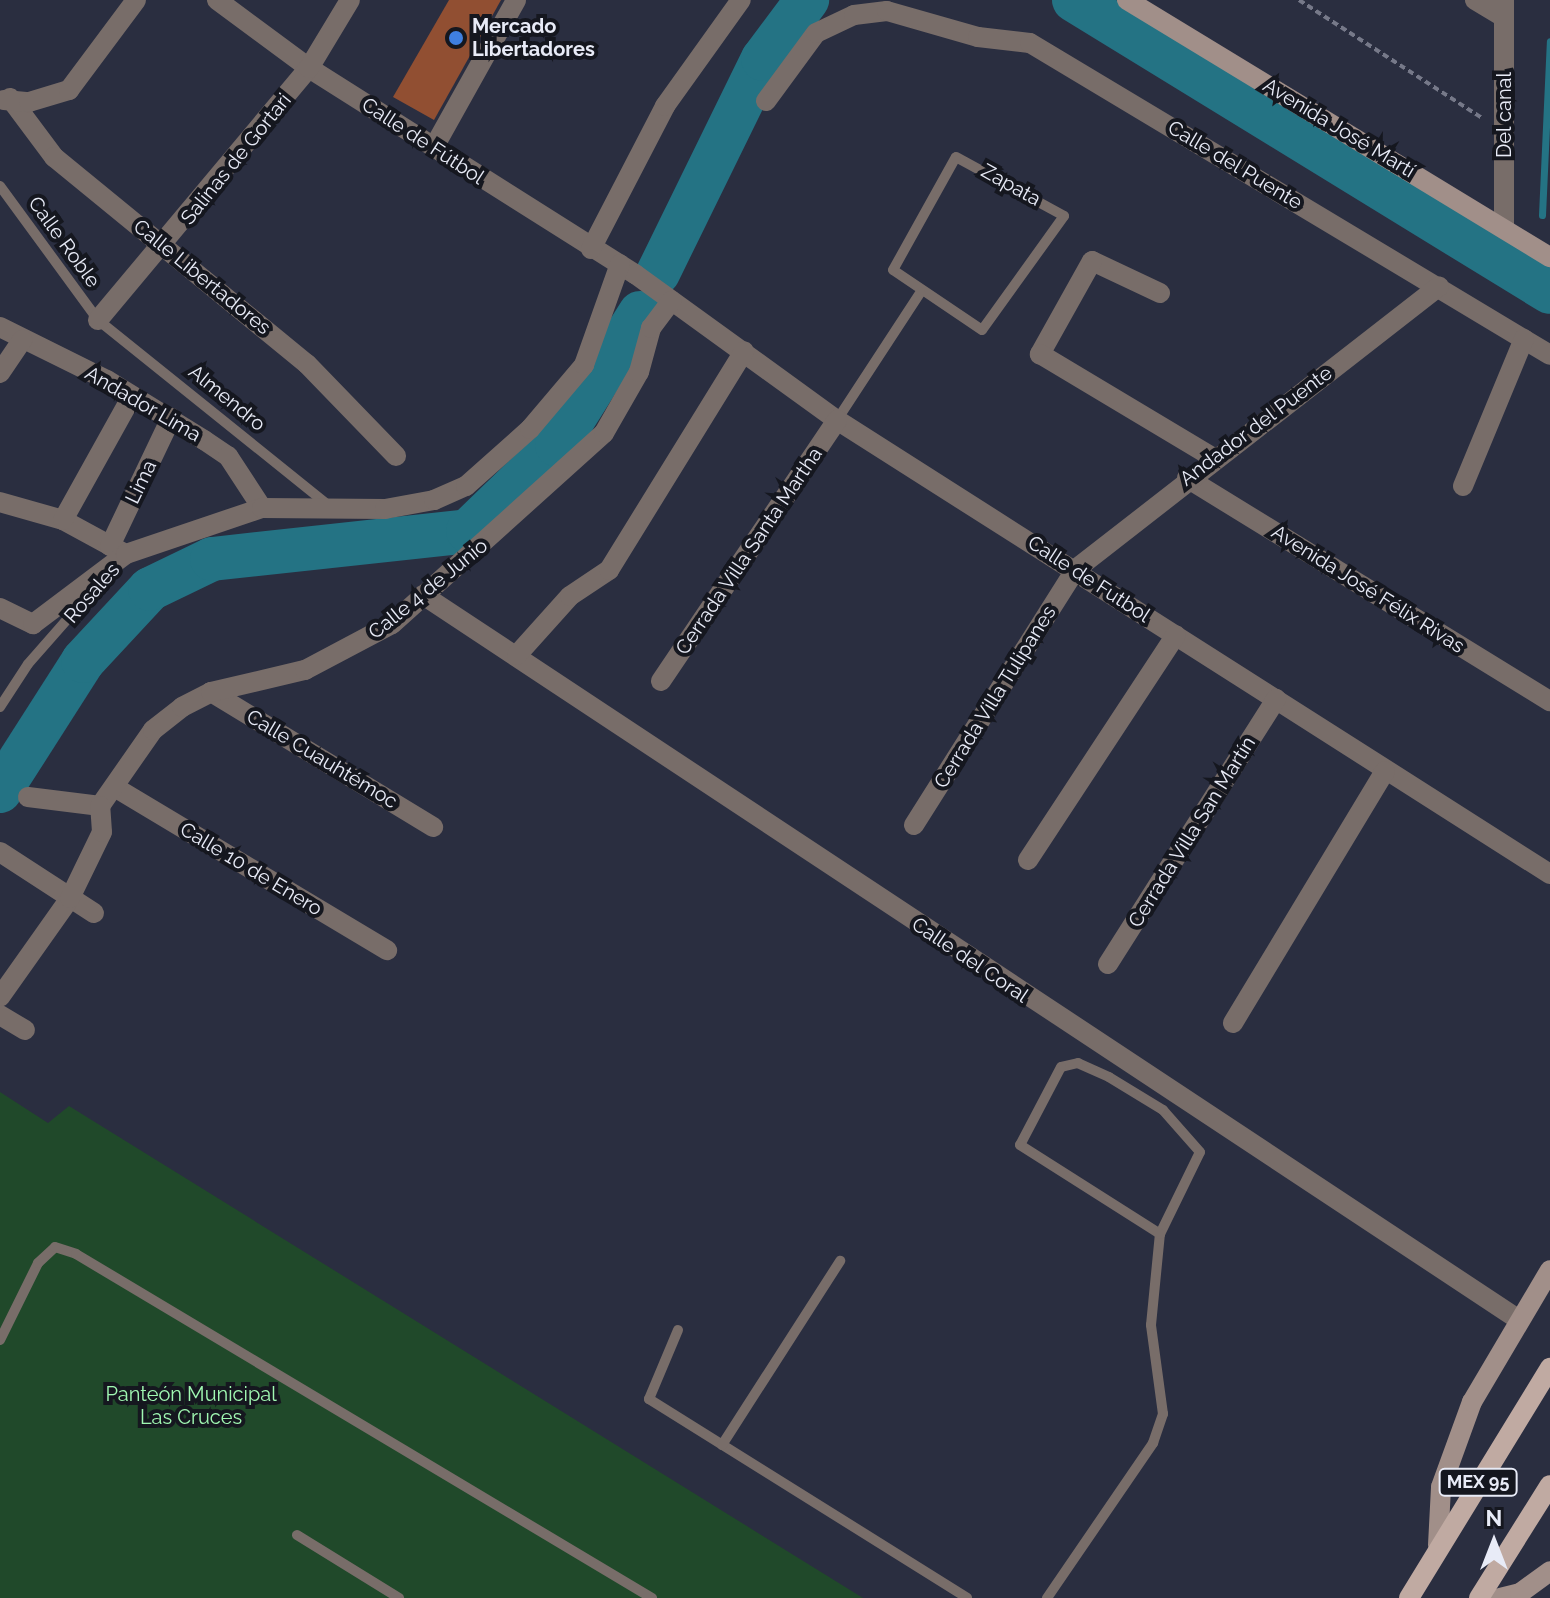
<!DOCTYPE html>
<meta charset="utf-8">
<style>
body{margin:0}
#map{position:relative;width:1550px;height:1598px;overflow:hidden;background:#2a2e40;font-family:Raleway,sans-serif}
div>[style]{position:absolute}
.green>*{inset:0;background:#20492a}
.stream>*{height:7px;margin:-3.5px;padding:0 3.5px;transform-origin:3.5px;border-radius:3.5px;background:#247384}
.river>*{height:44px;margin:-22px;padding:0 22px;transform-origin:22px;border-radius:22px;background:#247384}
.building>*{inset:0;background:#914f32}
.path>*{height:4px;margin-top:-2px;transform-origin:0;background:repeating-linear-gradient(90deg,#767989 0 6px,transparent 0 10px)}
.service>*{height:10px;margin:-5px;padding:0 5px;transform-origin:5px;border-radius:5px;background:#786d69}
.minor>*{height:20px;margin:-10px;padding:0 10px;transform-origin:10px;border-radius:10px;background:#786d69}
.secondary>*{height:20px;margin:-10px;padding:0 10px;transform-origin:10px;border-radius:10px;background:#a18f89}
.primary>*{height:20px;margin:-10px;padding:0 10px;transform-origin:10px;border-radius:10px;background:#c0aaa2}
.dots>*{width:22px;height:22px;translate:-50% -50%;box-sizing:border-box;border:4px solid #15171f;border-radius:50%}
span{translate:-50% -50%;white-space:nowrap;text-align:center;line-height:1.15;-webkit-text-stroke:8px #15171f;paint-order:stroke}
.shield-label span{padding:2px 6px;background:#15171f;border:2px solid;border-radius:6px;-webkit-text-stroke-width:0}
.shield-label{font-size:18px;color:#e8ebf7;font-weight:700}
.poi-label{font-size:20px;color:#e8ebf7;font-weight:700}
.left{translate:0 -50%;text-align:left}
.street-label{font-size:20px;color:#e8ebf7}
.park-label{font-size:20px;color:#a0f8b2}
.north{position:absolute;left:1454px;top:1502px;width:80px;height:80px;-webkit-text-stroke:6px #15171f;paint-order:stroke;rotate:0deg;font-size:22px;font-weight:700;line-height:32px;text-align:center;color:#e8ebf7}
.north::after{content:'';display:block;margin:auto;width:28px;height:36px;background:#e8ebf7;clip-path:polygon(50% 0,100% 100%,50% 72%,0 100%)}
</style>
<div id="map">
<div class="green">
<i style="clip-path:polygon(0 1092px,48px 1123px,69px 1106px,863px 1598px,0 1598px)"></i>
</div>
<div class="stream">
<i style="left:1542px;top:215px;width:174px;rotate:-87.4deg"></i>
<i style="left:1536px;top:284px;width:7px;rotate:-90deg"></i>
</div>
<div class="river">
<i style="left:1074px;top:0;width:558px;rotate:31.53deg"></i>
<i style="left:658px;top:273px;width:238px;rotate:-63.9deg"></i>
<i style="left:763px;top:59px;width:74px;rotate:-53.3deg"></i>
<i style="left:0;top:791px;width:154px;rotate:-57.4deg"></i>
<i style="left:83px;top:661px;width:98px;rotate:-47.1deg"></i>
<i style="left:150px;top:589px;width:69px;rotate:-25.8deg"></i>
<i style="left:212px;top:559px;width:258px;rotate:-6.2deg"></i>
<i style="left:468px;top:531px;width:124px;rotate:-44deg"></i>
<i style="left:557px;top:445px;width:156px;rotate:-57.8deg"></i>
</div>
<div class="building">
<i style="clip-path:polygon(449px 0,501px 0,434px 120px,393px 97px)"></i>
</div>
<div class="path">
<i style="left:1299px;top:0;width:218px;rotate:32.8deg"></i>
</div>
<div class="service">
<i style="left:956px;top:157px;width:123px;rotate:28.6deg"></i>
<i style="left:1064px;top:216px;width:140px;rotate:125.7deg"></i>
<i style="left:982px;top:330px;width:107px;rotate:-146deg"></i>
<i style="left:893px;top:270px;width:129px;rotate:-60.9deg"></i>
<i style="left:0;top:186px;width:166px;rotate:53.8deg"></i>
<i style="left:98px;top:320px;width:297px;rotate:38.8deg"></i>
<i style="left:837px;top:420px;width:152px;rotate:-56.8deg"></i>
<i style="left:0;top:707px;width:51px;rotate:-56.9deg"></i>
<i style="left:28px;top:664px;width:109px;rotate:-48.7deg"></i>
<i style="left:678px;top:1330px;width:75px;rotate:112.8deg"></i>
<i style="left:649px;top:1399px;width:375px;rotate:32deg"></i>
<i style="left:0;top:1340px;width:86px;rotate:-63.7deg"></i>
<i style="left:38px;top:1263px;width:23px;rotate:-43deg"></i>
<i style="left:55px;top:1247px;width:22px;rotate:18deg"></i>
<i style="left:76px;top:1254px;width:671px;rotate:30.85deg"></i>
<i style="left:722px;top:1445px;width:219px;rotate:-57.3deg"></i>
<i style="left:297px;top:1535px;width:120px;rotate:31.7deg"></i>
<i style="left:1047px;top:1598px;width:188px;rotate:-55.6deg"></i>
<i style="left:1153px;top:1443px;width:31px;rotate:-71deg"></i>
<i style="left:1163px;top:1414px;width:90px;rotate:-97.7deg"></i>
<i style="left:1151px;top:1325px;width:91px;rotate:-84.4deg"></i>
<i style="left:1160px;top:1234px;width:91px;rotate:-64deg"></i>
<i style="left:1200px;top:1152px;width:56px;rotate:-131.4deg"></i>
<i style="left:1163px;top:1110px;width:63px;rotate:-148.6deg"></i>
<i style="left:1109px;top:1077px;width:34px;rotate:-156deg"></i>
<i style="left:1078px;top:1063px;width:17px;rotate:167deg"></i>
<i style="left:1061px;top:1067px;width:88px;rotate:117.7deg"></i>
<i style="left:1020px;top:1145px;width:166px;rotate:32.4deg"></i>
</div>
<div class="minor">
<i style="left:217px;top:0;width:114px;rotate:36.5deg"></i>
<i style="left:309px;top:68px;width:386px;rotate:32.3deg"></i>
<i style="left:635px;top:274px;width:249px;rotate:35.9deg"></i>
<i style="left:837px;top:420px;width:845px;rotate:32.49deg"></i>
<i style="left:1475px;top:0;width:33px;rotate:31deg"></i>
<i style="left:10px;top:98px;width:74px;rotate:53.3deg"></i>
<i style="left:54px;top:157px;width:327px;rotate:39.3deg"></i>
<i style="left:307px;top:364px;width:128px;rotate:45.9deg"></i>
<i style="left:4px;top:100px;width:25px;rotate:5deg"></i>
<i style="left:29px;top:102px;width:42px;rotate:-16.7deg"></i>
<i style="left:69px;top:90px;width:112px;rotate:-53.3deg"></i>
<i style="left:766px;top:101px;width:84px;rotate:-53.7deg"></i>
<i style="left:816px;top:33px;width:42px;rotate:-25.3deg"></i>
<i style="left:854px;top:15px;width:33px;rotate:-7deg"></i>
<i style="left:887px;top:11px;width:95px;rotate:15.9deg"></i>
<i style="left:978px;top:37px;width:52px;rotate:6.6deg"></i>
<i style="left:1030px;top:43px;width:606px;rotate:30.96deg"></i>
<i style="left:434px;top:147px;width:168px;rotate:-60.8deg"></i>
<i style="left:1504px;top:229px;width:229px;rotate:-90deg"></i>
<i style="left:591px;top:249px;width:161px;rotate:-62.6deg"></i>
<i style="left:665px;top:106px;width:130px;rotate:-54.4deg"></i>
<i style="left:1160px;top:293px;width:75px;rotate:-154.8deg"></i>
<i style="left:1092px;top:261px;width:107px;rotate:119.2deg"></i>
<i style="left:1040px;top:354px;width:203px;rotate:30.9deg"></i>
<i style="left:98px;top:320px;width:329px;rotate:-50.1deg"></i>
<i style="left:309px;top:68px;width:79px;rotate:-58.9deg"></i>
<i style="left:0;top:327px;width:119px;rotate:26.4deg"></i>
<i style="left:107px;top:380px;width:114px;rotate:31.7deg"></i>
<i style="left:204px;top:440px;width:29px;rotate:34deg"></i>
<i style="left:228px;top:456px;width:62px;rotate:56.8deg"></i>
<i style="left:0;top:373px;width:40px;rotate:-56deg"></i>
<i style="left:1187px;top:478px;width:426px;rotate:31.6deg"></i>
<i style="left:1463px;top:486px;width:159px;rotate:-67.5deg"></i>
<i style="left:0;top:502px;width:66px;rotate:15.9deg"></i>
<i style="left:63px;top:520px;width:67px;rotate:28.5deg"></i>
<i style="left:63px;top:520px;width:140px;rotate:-60.9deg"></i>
<i style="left:110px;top:546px;width:142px;rotate:-64.5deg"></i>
<i style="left:423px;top:595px;width:1314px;rotate:33.48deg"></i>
<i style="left:0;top:608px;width:37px;rotate:26deg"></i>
<i style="left:33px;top:624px;width:116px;rotate:-37deg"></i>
<i style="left:126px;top:554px;width:144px;rotate:-18.7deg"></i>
<i style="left:262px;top:508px;width:123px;rotate:0.5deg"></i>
<i style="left:385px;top:509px;width:50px;rotate:-10.4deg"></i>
<i style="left:434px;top:500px;width:35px;rotate:-24deg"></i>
<i style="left:466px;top:486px;width:86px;rotate:-41.7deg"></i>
<i style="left:530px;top:429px;width:84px;rotate:-49.8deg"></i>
<i style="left:584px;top:365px;width:107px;rotate:-70.4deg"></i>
<i style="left:517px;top:655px;width:79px;rotate:-48.1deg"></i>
<i style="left:570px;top:596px;width:47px;rotate:-33.7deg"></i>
<i style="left:609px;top:570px;width:257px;rotate:-58.3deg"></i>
<i style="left:661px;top:681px;width:315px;rotate:-56deg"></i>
<i style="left:211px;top:692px;width:260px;rotate:31.3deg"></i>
<i style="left:116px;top:788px;width:316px;rotate:30.9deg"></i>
<i style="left:28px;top:797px;width:73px;rotate:7.1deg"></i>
<i style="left:100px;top:806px;width:93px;rotate:-55.1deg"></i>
<i style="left:153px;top:730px;width:37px;rotate:-38deg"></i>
<i style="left:182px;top:707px;width:33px;rotate:-27deg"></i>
<i style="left:211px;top:692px;width:97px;rotate:-13.2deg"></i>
<i style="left:305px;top:670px;width:98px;rotate:-27.9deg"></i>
<i style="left:392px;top:624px;width:285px;rotate:-42deg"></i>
<i style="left:604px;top:433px;width:70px;rotate:-60.2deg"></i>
<i style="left:639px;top:372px;width:46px;rotate:-74.7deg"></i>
<i style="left:651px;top:328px;width:34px;rotate:-53deg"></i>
<i style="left:914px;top:825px;width:303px;rotate:-57.7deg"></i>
<i style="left:1076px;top:569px;width:460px;rotate:-37.9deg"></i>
<i style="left:0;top:852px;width:112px;rotate:33deg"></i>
<i style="left:1028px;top:860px;width:269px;rotate:-56.7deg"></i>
<i style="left:1108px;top:964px;width:314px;rotate:-57.6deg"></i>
<i style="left:0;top:997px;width:121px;rotate:-54.7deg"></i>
<i style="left:70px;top:898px;width:73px;rotate:-64.1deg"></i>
<i style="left:102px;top:832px;width:26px;rotate:-94deg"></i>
<i style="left:0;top:1015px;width:29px;rotate:31deg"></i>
<i style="left:1233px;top:1023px;width:294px;rotate:-58.9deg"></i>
</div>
<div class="secondary">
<i style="left:1127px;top:0;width:495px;rotate:31.3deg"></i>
<i style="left:1438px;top:1545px;width:58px;rotate:-87deg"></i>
<i style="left:1441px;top:1487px;width:90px;rotate:-70deg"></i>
<i style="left:1472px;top:1402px;width:153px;rotate:-59.4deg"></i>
<i style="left:1500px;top:1598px;width:21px;rotate:-14deg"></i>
<i style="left:1520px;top:1593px;width:37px;rotate:-36deg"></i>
</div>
<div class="primary">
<i style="left:1409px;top:1598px;width:270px;rotate:-58.5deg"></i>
<i style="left:1479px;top:1598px;width:133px;rotate:-57.9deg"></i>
</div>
<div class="dots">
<i style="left:456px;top:38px;background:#3f7fe0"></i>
</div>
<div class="shield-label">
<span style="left:1478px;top:1482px">MEX 95</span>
</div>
<div class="poi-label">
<span class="left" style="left:472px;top:38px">Mercado<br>Libertadores</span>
</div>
<div class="street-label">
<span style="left:1504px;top:115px;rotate:-90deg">Del canal</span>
<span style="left:1339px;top:128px;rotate:31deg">Avenida José Martí</span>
<span style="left:423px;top:141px;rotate:33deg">Calle de Fútbol</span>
<span style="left:236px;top:159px;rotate:-51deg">Salinas de Gortari</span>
<span style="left:1235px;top:165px;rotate:31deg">Calle del Puente</span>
<span style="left:1011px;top:185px;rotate:29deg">Zapata</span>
<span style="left:64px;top:242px;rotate:54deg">Calle Roble</span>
<span style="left:202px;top:277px;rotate:39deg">Calle Libertadores</span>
<span style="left:227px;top:398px;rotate:39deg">Almendro</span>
<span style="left:143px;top:404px;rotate:30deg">Andador Lima</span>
<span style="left:1256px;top:426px;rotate:-37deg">Andador del Puente</span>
<span style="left:141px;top:482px;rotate:-64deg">Lima</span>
<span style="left:749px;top:551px;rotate:-56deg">Cerrada Villa Santa Martha</span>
<span style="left:1089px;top:579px;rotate:33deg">Calle de Futbol</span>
<span style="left:428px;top:589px;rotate:-39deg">Calle 4 de Junio</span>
<span style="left:1368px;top:589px;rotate:32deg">Avenida José Félix Rivas</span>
<span style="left:92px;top:593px;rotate:-49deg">Rosales</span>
<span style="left:995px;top:697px;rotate:-58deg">Cerrada Villa Tulipanes</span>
<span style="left:322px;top:759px;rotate:31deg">Calle Cuauhtémoc</span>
<span style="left:1192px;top:832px;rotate:-58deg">Cerrada Villa San Martín</span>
<span style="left:251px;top:869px;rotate:31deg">Calle 10 de Enero</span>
<span style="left:970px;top:960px;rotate:34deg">Calle del Coral</span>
</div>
<div class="park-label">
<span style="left:191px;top:1406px">Panteón Municipal<br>Las Cruces</span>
</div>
<div class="north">N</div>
</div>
